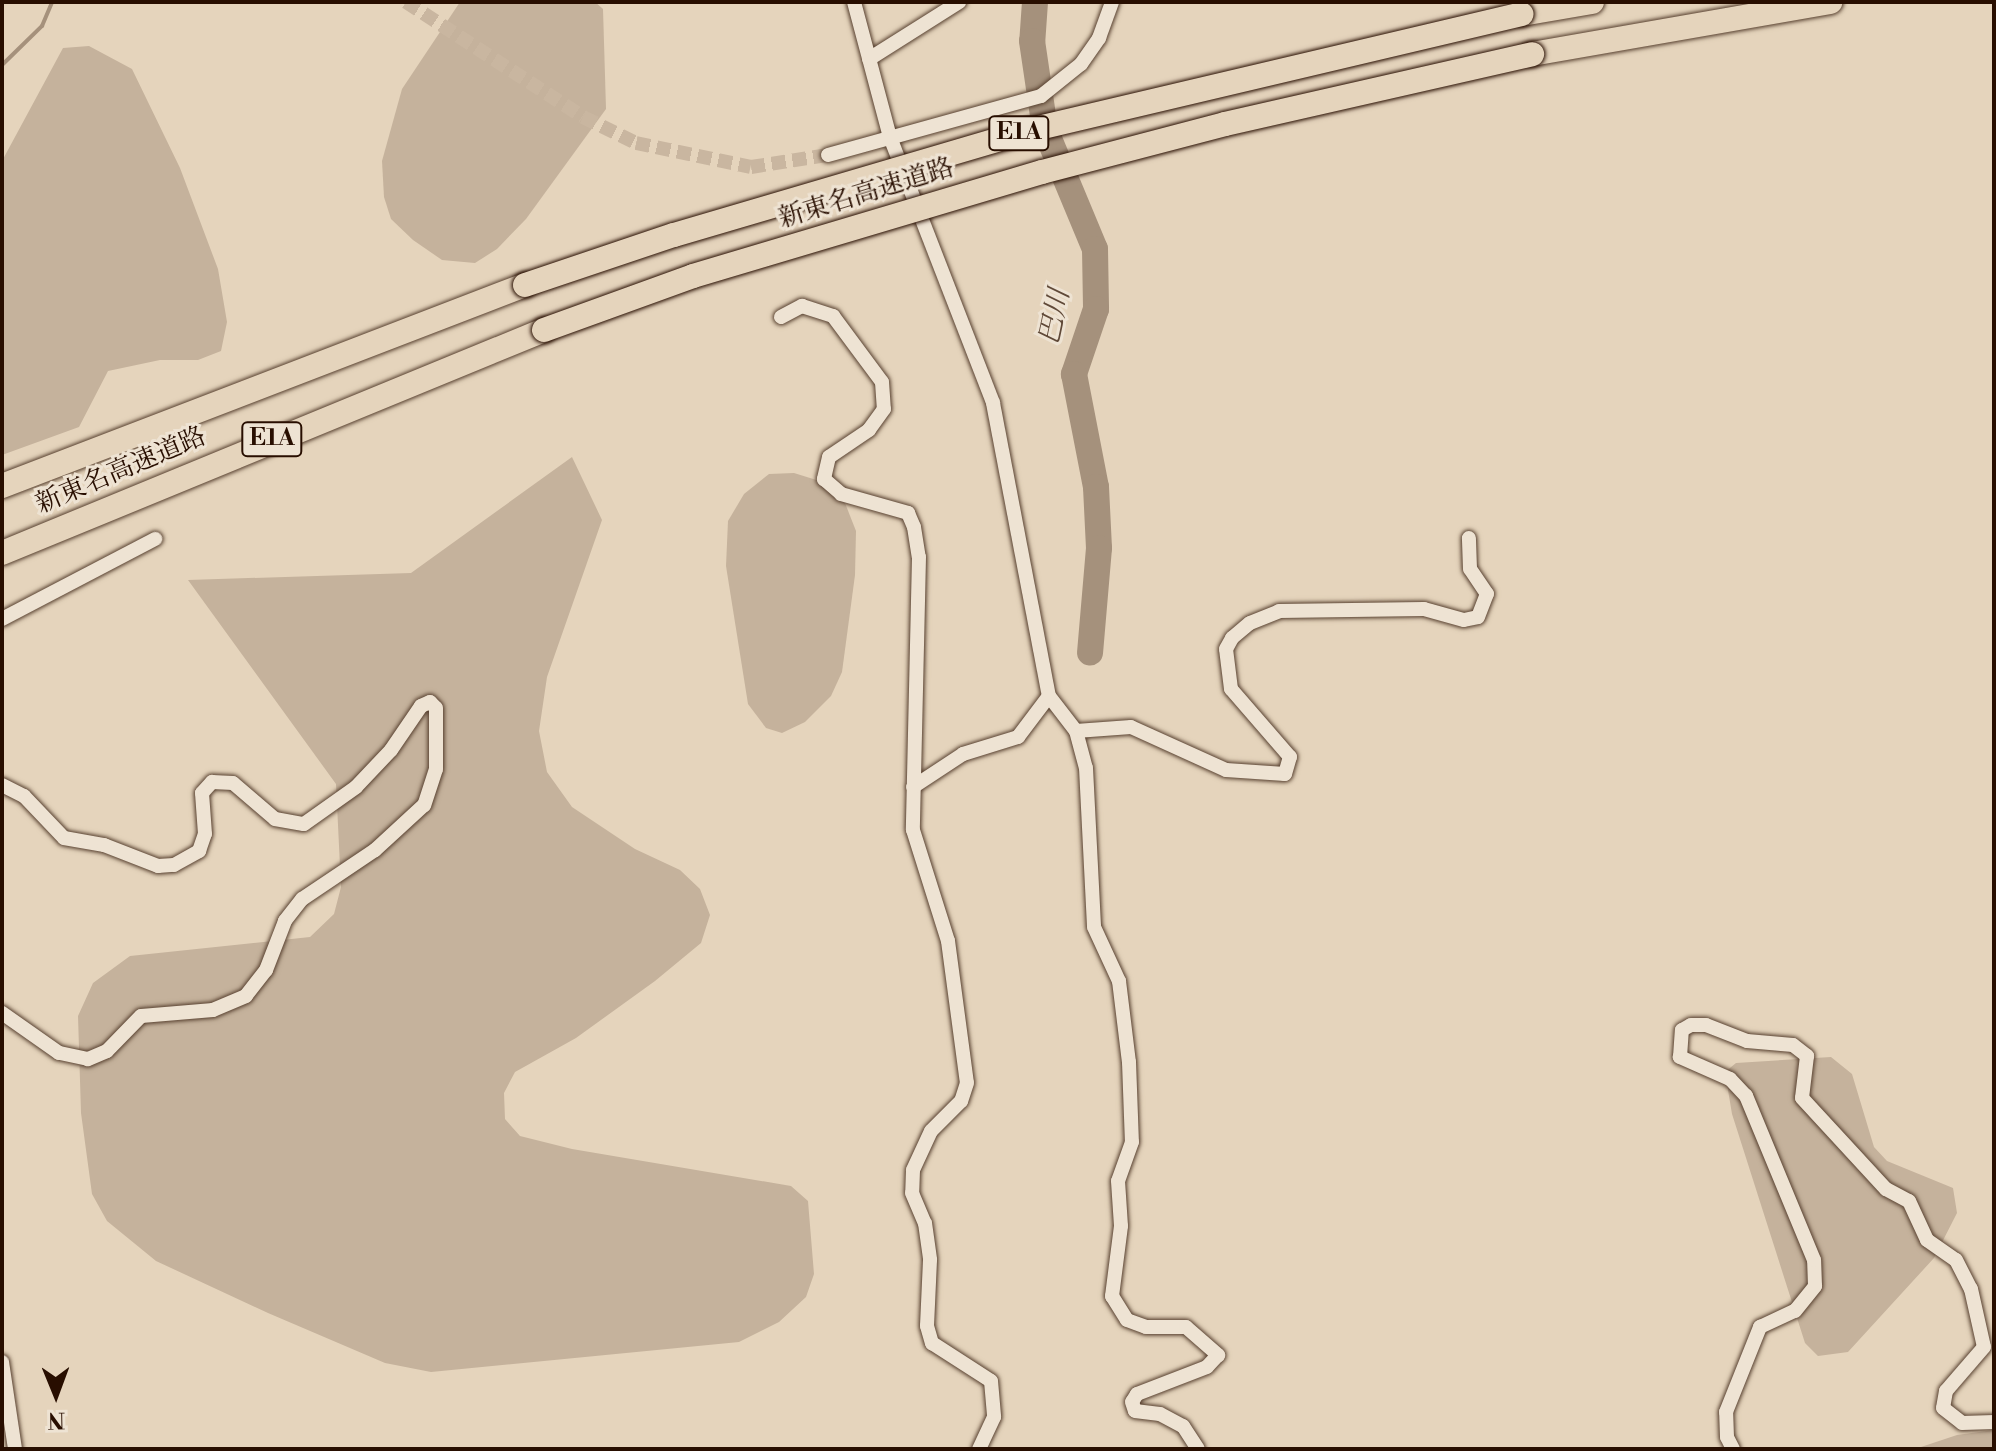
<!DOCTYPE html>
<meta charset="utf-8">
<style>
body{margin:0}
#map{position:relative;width:1996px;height:1451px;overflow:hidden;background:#e5d4bc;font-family:"Libre Bodoni","Noto Serif JP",serif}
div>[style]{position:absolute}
.green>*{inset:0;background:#c5b29c}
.stream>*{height:4px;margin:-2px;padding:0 2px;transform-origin:2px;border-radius:2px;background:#a5917c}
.river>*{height:26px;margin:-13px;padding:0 13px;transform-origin:13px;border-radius:13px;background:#a5917c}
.street-tunnel>*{height:14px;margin-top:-7px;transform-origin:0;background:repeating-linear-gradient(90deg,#c9b6a0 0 14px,transparent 0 21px)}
.roads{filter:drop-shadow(0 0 2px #57402f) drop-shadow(0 0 2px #57402f)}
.street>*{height:14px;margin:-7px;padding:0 7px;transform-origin:7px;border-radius:7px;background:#eee3d3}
.highway>*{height:24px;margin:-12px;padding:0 12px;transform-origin:12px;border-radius:12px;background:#e5d4bc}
.bridges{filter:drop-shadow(0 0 2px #280e00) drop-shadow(0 0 2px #280e00)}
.highway-bridge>*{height:24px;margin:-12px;padding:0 12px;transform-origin:12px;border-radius:12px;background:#e5d4bc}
span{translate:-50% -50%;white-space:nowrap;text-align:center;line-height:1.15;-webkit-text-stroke:6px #eee3d3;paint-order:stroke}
.shield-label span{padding:2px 6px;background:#eee3d3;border:2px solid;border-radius:6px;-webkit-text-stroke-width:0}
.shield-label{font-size:24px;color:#280e00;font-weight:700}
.street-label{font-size:26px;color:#280e00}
.water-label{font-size:28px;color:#604938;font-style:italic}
.frame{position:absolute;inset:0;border:4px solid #280e00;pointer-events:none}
.north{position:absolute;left:16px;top:1355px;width:80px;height:80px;-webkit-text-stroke:6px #eee3d3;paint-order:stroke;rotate:179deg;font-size:22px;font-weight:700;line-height:32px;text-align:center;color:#280e00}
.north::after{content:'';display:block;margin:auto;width:28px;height:36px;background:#280e00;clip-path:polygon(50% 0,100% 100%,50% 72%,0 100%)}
</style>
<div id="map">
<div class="green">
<i style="clip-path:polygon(460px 2px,595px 2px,603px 9px,606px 109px,526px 219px,497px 249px,475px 263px,442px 260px,413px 240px,391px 219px,384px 197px,382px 161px,402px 89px)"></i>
<i style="clip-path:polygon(89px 46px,132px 69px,180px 168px,218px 269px,227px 322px,221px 351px,198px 360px,160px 360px,108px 371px,79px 427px,2px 455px,2px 161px,63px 48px)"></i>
<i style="clip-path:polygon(572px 457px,602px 520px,547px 677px,539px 731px,547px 772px,572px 807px,635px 849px,680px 870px,700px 889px,710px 915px,701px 943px,655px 981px,576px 1038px,515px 1072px,504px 1093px,505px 1119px,520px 1136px,572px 1149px,791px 1186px,808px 1201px,814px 1274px,806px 1297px,779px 1322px,739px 1342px,431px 1372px,385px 1363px,268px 1313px,156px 1261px,107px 1221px,92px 1194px,81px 1113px,78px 1016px,93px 983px,130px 956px,310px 937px,334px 914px,341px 887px,336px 784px,188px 580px,411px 573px)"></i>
<i style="clip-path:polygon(794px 473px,826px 483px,845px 503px,856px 531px,855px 575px,842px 672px,831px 696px,805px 722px,782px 733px,766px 728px,748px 704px,726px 566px,728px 521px,744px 494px,769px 474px)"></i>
<i style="clip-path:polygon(1831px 1057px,1852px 1074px,1874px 1147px,1887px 1161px,1953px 1188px,1957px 1213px,1934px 1258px,1848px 1352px,1818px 1356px,1805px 1343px,1732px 1114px,1725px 1072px,1736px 1063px)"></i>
<i style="clip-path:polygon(1994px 1430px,1994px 1449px,1915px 1449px,1957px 1435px)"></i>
</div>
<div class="stream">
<i style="left:2px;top:65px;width:56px;rotate:-44.3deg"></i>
<i style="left:42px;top:26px;width:26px;rotate:-67deg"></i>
</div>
<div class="river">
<i style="left:1035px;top:2px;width:39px;rotate:94deg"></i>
<i style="left:1032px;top:41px;width:89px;rotate:81.6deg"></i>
<i style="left:1045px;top:129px;width:130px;rotate:67.4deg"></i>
<i style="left:1095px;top:249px;width:60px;rotate:89deg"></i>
<i style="left:1096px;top:309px;width:69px;rotate:108.7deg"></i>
<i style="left:1074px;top:374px;width:115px;rotate:79deg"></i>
<i style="left:1096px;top:487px;width:61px;rotate:87.2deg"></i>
<i style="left:1099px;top:548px;width:105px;rotate:94.9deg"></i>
</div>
<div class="street-tunnel">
<i style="left:406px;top:2px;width:211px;rotate:33deg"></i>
<i style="left:583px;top:117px;width:59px;rotate:26.1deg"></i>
<i style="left:636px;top:143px;width:117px;rotate:11.8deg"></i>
<i style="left:751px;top:167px;width:78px;rotate:-8.9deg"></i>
</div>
<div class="roads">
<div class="street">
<i style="left:854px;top:2px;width:140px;rotate:75.1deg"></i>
<i style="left:890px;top:137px;width:285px;rotate:68.8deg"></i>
<i style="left:993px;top:403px;width:298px;rotate:79.2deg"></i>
<i style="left:1049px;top:696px;width:44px;rotate:52.4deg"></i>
<i style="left:1076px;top:731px;width:38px;rotate:75deg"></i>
<i style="left:1086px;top:768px;width:159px;rotate:87.1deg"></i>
<i style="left:1094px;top:927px;width:60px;rotate:65.2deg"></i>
<i style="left:1119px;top:981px;width:82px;rotate:83deg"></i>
<i style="left:1129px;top:1062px;width:80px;rotate:87.9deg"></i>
<i style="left:1132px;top:1142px;width:41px;rotate:109.7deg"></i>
<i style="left:1118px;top:1181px;width:45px;rotate:86.2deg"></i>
<i style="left:1121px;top:1226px;width:71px;rotate:97.3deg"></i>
<i style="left:1112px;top:1296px;width:28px;rotate:58deg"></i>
<i style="left:1127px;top:1320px;width:20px;rotate:20deg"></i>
<i style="left:1146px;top:1327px;width:40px"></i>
<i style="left:1186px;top:1327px;width:43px;rotate:41.2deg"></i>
<i style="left:1218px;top:1355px;width:16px;rotate:133deg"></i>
<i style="left:1207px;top:1367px;width:75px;rotate:158.9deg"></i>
<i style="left:1137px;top:1394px;width:9px;rotate:122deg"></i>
<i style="left:1132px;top:1402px;width:9px;rotate:72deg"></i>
<i style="left:1135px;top:1411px;width:25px;rotate:7deg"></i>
<i style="left:1160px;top:1414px;width:26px;rotate:28deg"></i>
<i style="left:1183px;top:1426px;width:27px;rotate:57deg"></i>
<i style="left:869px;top:59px;width:107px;rotate:-32.3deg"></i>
<i style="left:828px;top:155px;width:221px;rotate:-15.5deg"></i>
<i style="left:1041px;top:96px;width:51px;rotate:-38.7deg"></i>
<i style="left:1081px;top:64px;width:32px;rotate:-55deg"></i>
<i style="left:1099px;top:38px;width:38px;rotate:-70deg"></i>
<i style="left:781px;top:317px;width:24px;rotate:-28deg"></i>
<i style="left:802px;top:306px;width:33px;rotate:18deg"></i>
<i style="left:833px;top:316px;width:82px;rotate:53.4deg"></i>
<i style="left:882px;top:382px;width:27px;rotate:86deg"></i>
<i style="left:884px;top:409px;width:26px;rotate:126deg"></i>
<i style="left:869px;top:430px;width:48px;rotate:146deg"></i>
<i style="left:829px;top:457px;width:23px;rotate:103deg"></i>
<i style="left:824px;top:479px;width:23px;rotate:41deg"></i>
<i style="left:841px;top:494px;width:70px;rotate:15.8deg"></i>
<i style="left:908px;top:513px;width:15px;rotate:67deg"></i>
<i style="left:914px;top:527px;width:30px;rotate:81deg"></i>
<i style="left:919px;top:557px;width:273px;rotate:91.3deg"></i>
<i style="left:913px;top:830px;width:116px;rotate:72.5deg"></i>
<i style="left:948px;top:941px;width:143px;rotate:82.4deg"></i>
<i style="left:967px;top:1083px;width:19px;rotate:108deg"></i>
<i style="left:961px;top:1101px;width:42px;rotate:135deg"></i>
<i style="left:931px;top:1131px;width:43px;rotate:114.8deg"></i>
<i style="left:913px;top:1170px;width:23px;rotate:92deg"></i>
<i style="left:912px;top:1193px;width:33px;rotate:67deg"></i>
<i style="left:925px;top:1223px;width:37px;rotate:82deg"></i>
<i style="left:930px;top:1260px;width:66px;rotate:92.6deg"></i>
<i style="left:927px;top:1326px;width:18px;rotate:74deg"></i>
<i style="left:932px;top:1343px;width:70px;rotate:32.8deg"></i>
<i style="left:991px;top:1381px;width:36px;rotate:85deg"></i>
<i style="left:994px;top:1417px;width:35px;rotate:115deg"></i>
<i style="left:2px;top:619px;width:173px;rotate:-27.6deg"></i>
<i style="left:1076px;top:731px;width:55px;rotate:-4.2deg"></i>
<i style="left:1131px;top:727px;width:104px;rotate:24.4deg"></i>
<i style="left:1226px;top:770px;width:59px;rotate:3.9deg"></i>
<i style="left:1285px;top:774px;width:18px;rotate:-74deg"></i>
<i style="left:1290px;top:757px;width:90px;rotate:-130.9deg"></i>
<i style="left:1231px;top:689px;width:40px;rotate:-97.1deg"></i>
<i style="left:1226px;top:649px;width:13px;rotate:-61deg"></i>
<i style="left:1232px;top:638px;width:23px;rotate:-40deg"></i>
<i style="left:1250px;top:623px;width:31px;rotate:-22deg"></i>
<i style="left:1279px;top:611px;width:145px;rotate:-0.8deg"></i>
<i style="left:1424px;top:609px;width:41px;rotate:15.4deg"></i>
<i style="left:1464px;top:620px;width:14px;rotate:-12deg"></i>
<i style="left:1478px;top:617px;width:25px;rotate:-69deg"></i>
<i style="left:1487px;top:594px;width:30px;rotate:-124deg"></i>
<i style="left:1470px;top:569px;width:31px;rotate:-92deg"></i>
<i style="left:2px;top:785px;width:25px;rotate:27deg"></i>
<i style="left:24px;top:796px;width:58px;rotate:46.4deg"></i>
<i style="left:64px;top:838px;width:41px;rotate:9.9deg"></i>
<i style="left:104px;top:845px;width:58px;rotate:21.3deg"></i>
<i style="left:158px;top:866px;width:16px;rotate:-4deg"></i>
<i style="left:174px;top:865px;width:29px;rotate:-29deg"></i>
<i style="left:199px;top:851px;width:18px;rotate:-71deg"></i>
<i style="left:205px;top:834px;width:41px;rotate:-94.2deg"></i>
<i style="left:202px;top:793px;width:15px;rotate:-48deg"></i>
<i style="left:212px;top:782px;width:21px;rotate:3deg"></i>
<i style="left:233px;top:783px;width:55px;rotate:40.6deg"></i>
<i style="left:275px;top:819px;width:29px;rotate:10deg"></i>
<i style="left:304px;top:824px;width:64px;rotate:-35.4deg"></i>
<i style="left:356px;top:787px;width:51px;rotate:-46.6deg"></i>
<i style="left:391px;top:750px;width:53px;rotate:-55.7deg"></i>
<i style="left:421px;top:706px;width:10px;rotate:-24deg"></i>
<i style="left:430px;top:702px;width:8px;rotate:45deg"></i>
<i style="left:436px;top:708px;width:61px;rotate:90deg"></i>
<i style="left:436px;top:769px;width:38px;rotate:108deg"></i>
<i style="left:424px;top:805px;width:67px;rotate:137.4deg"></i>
<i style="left:375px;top:850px;width:88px;rotate:146.1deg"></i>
<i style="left:302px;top:899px;width:28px;rotate:128deg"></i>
<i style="left:285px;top:921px;width:53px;rotate:111.2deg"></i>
<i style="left:266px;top:970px;width:33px;rotate:128deg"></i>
<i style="left:246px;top:996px;width:36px;rotate:157deg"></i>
<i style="left:213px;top:1010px;width:72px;rotate:175.2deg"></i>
<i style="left:141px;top:1016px;width:49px;rotate:134.2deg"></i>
<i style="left:107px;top:1051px;width:21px;rotate:157deg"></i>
<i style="left:88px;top:1059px;width:30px;rotate:-168deg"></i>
<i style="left:59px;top:1053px;width:70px;rotate:-144.9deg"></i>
<i style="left:913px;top:787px;width:60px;rotate:-33.4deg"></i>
<i style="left:963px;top:754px;width:58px;rotate:-17.2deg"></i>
<i style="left:1018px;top:737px;width:51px;rotate:-52.9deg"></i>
<i style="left:2px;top:1362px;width:88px;rotate:81.5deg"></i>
<i style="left:1733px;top:1449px;width:13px;rotate:-117deg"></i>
<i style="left:1727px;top:1437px;width:25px;rotate:-92deg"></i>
<i style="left:1726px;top:1412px;width:92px;rotate:-68.2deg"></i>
<i style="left:1760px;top:1327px;width:38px;rotate:-25deg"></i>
<i style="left:1795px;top:1311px;width:32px;rotate:-51deg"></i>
<i style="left:1815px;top:1286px;width:26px;rotate:-92deg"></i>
<i style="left:1814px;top:1260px;width:178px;rotate:-112.5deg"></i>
<i style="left:1746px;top:1096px;width:23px;rotate:-133deg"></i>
<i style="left:1730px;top:1079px;width:55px;rotate:-156.3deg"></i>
<i style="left:1680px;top:1057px;width:27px;rotate:-86deg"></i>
<i style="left:1682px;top:1030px;width:10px;rotate:-29deg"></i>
<i style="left:1691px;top:1025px;width:15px"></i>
<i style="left:1706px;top:1025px;width:44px;rotate:21.3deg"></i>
<i style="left:1747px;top:1041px;width:46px;rotate:5deg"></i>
<i style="left:1793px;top:1045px;width:18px;rotate:38deg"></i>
<i style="left:1807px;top:1056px;width:42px;rotate:96.8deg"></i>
<i style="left:1802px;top:1098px;width:124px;rotate:47.3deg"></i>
<i style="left:1886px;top:1189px;width:26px;rotate:28deg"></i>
<i style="left:1909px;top:1201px;width:43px;rotate:65.2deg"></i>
<i style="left:1927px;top:1240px;width:35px;rotate:35deg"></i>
<i style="left:1956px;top:1260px;width:33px;rotate:63deg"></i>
<i style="left:1971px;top:1289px;width:59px;rotate:77.4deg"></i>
<i style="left:1984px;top:1347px;width:58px;rotate:130.8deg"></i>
<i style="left:1946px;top:1391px;width:17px;rotate:100deg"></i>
<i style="left:1943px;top:1408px;width:24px;rotate:38deg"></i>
<i style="left:1962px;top:1423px;width:32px;rotate:-2deg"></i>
</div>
<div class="highway">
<i style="left:1522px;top:14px;width:71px;rotate:-9.7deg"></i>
<i style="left:1532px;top:54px;width:303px;rotate:-9.9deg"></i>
<i style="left:2px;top:486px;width:560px;rotate:-21.02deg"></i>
<i style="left:2px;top:553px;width:586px;rotate:-22.36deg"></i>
</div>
</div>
<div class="bridges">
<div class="highway-bridge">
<i style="left:525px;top:285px;width:157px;rotate:-18.6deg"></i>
<i style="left:674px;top:235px;width:371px;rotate:-16.4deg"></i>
<i style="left:1030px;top:130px;width:505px;rotate:-13.27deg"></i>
<i style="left:544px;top:330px;width:158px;rotate:-19.9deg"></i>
<i style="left:693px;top:276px;width:364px;rotate:-16.6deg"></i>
<i style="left:1042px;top:172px;width:189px;rotate:-14.7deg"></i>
<i style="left:1225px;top:124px;width:315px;rotate:-12.8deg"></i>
</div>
</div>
<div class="shield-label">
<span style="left:1019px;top:133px">E1A</span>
<span style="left:272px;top:439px">E1A</span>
</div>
<div class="street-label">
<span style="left:866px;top:194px;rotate:-17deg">新東名高速道路</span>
<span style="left:121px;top:471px;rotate:-23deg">新東名高速道路</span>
</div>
<div class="water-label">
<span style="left:1055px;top:317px;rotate:-78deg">巴川</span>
</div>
<div class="frame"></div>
<div class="north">N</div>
</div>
